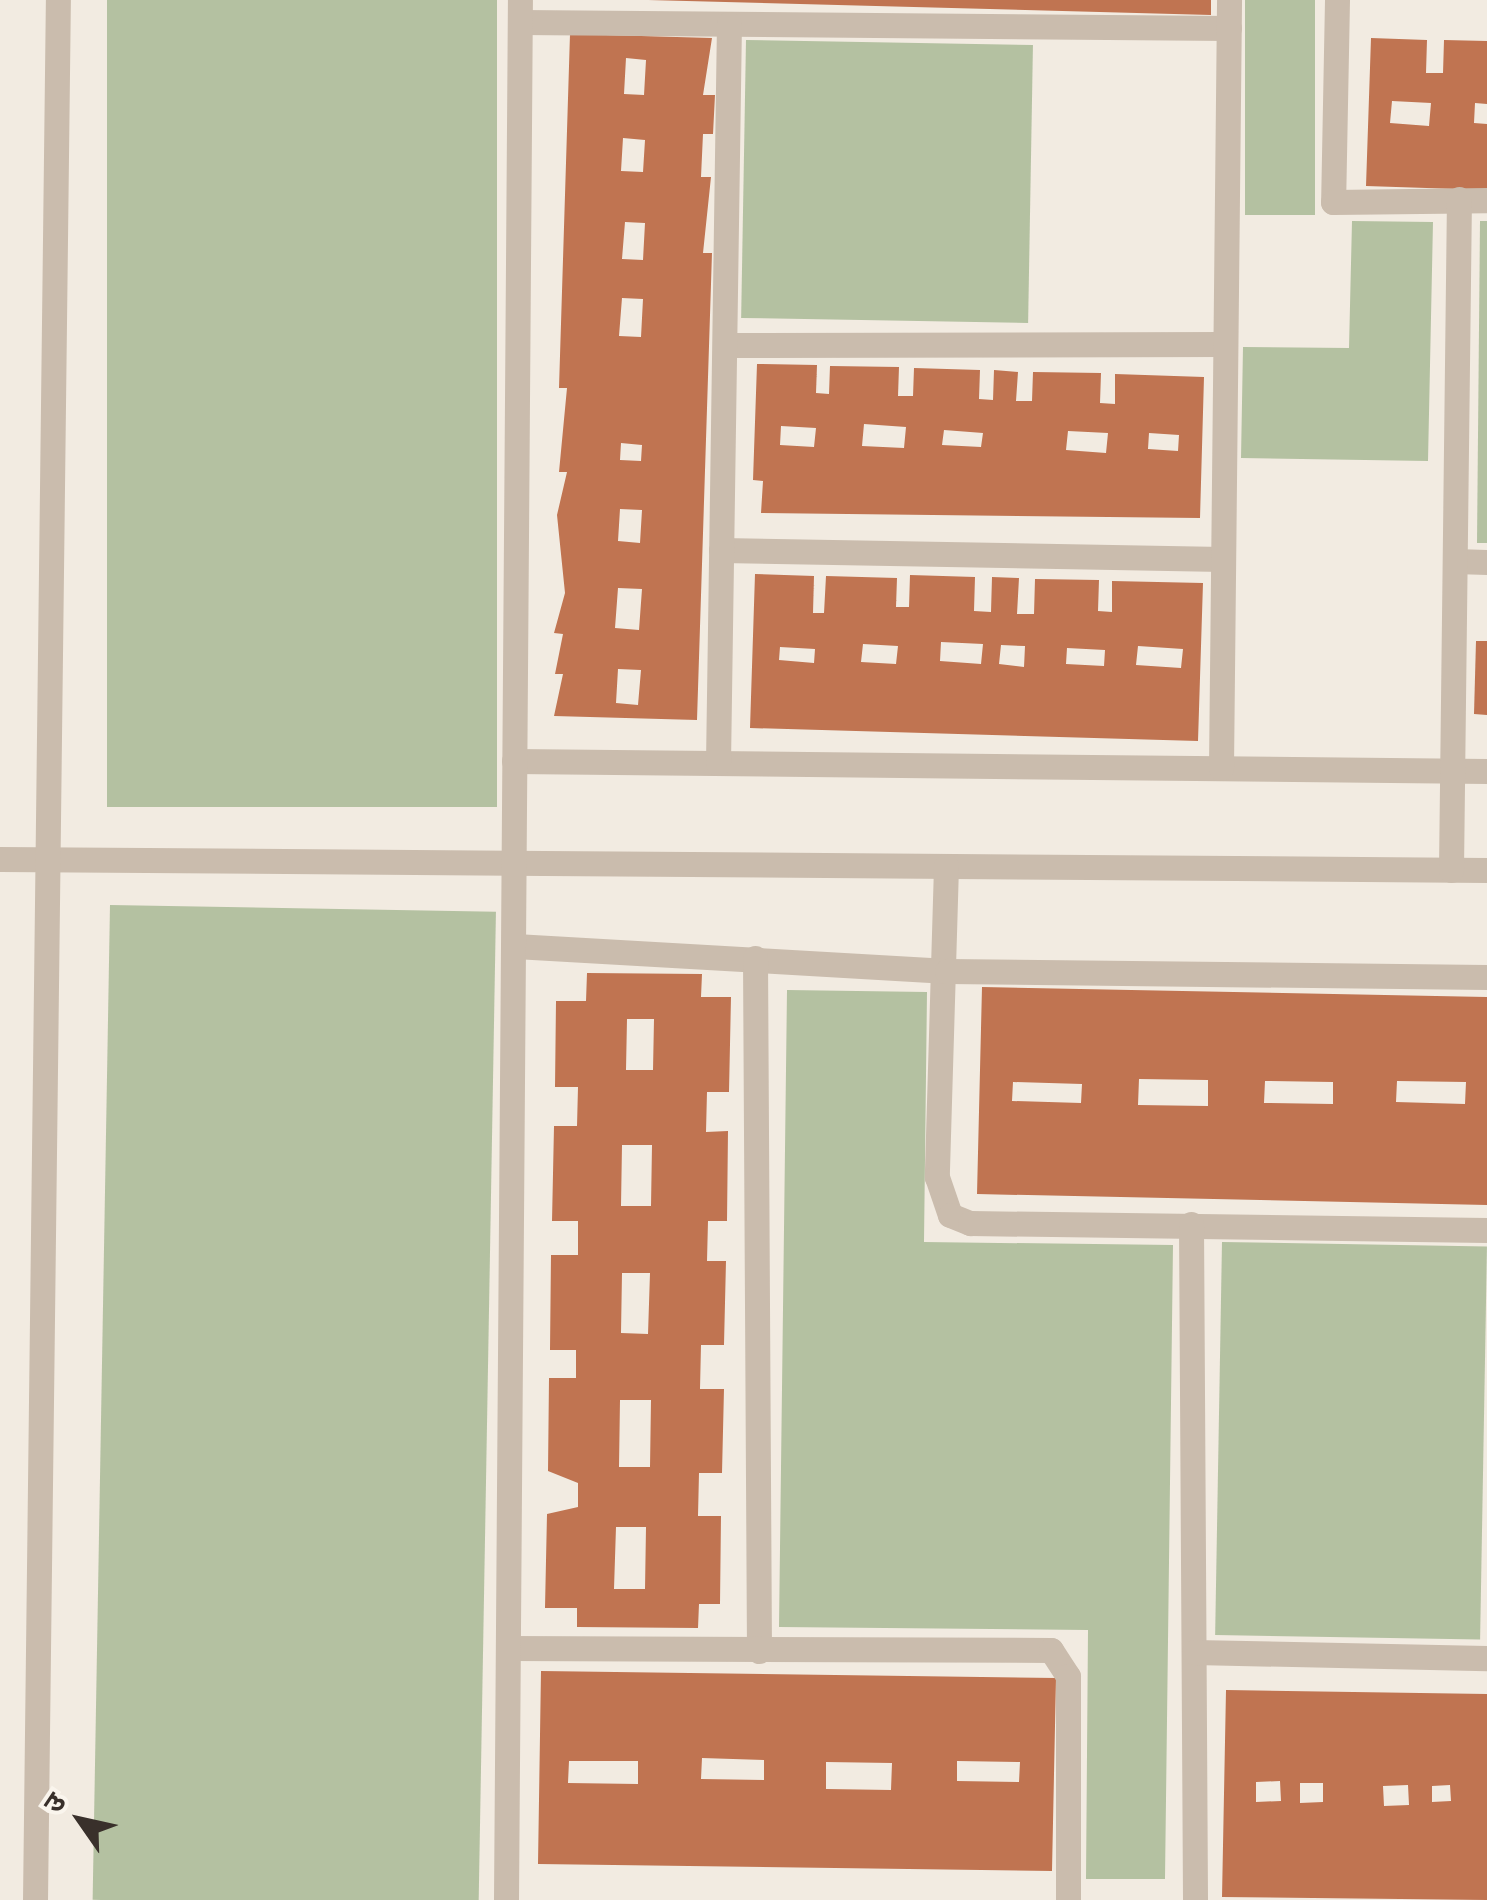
<!DOCTYPE html>
<meta charset="utf-8">
<style>
body{margin:0}
#map{position:relative;width:1487px;height:1900px;overflow:hidden;background:#f2ebe1;font-family:"Nunito Sans","Noto Sans Devanagari",sans-serif}
div>[style]{position:absolute}
.green>*{inset:0;background:#b4c1a1;transform-origin:0 0}
.building>*{inset:0;background:#c07451}
.minor>*{height:25px;margin:-12.5px;padding:0 12.5px;transform-origin:12.5px;border-radius:12.5px;background:#cabcad}
span{translate:-50% -50%;white-space:nowrap;text-align:center;line-height:1.15;-webkit-text-stroke:9px #faf5ed;paint-order:stroke}
.north{position:absolute;left:30px;top:1770px;width:100px;height:100px;-webkit-text-stroke:8px #faf5ed;paint-order:stroke;rotate:304deg;font-size:28px;font-weight:700;line-height:40px;text-align:center;color:#39302b}
.north::after{content:'';display:block;margin:auto;width:35px;height:45px;background:#39302b;clip-path:polygon(50% 0,100% 100%,50% 72%,0 100%)}
</style>
<div id="map">
<div class="green">
<i style="left:107px;top:0;width:390px;height:807px"></i>
<i style="left:1245px;top:0;width:70px;height:215px"></i>
<i style="left:746px;top:40px;width:287px;height:278px;rotate:1deg"></i>
<i style="clip-path:polygon(1352px 221px,1433px 222px,1428px 461px,1241px 458px,1243px 347px,1349px 348px)"></i>
<i style="clip-path:polygon(1480px 221px,1487px 221px,1487px 543px,1477px 543px)"></i>
<i style="left:110px;top:905px;width:386px;height:995px;rotate:1deg"></i>
<i style="clip-path:polygon(787px 990px,927px 992px,924px 1242px,1173px 1245px,1165px 1879px,1086px 1879px,1088px 1630px,779px 1627px)"></i>
<i style="left:1222px;top:1242px;width:265px;height:393px;rotate:1deg"></i>
</div>
<div class="building">
<i style="clip-path:polygon(648px 0,1211px 0,1211px 15px)"></i>
<i style="clip-path:polygon(evenodd,570px 34px,712px 38px,703px 95px,715px 95px,713px 134px,703px 134px,701px 177px,711px 177px,703px 253px,712px 253px,697px 720px,554px 716px,563px 674px,555px 674px,563px 634px,554px 633px,565px 593px,557px 515px,567px 472px,559px 472px,567px 388px,559px 388px,570px 34px,626px 58px,646px 60px,644px 95px,624px 94px,626px 58px,570px 34px,623px 138px,645px 140px,643px 172px,621px 171px,623px 138px,570px 34px,625px 222px,645px 223px,643px 260px,622px 259px,625px 222px,570px 34px,622px 298px,643px 299px,641px 337px,619px 336px,622px 298px,570px 34px,621px 443px,642px 445px,641px 461px,620px 460px,621px 443px,570px 34px,620px 509px,642px 510px,640px 543px,618px 541px,620px 509px,570px 34px,618px 588px,642px 589px,639px 630px,615px 628px,618px 588px,570px 34px,618px 669px,641px 670px,638px 705px,616px 703px,618px 669px)"></i>
<i style="clip-path:polygon(evenodd,1371px 38px,1427px 40px,1426px 73px,1443px 73px,1444px 40px,1487px 41px,1487px 104px,1475px 103px,1474px 123px,1487px 124px,1487px 190px,1366px 186px,1371px 38px,1392px 101px,1431px 103px,1429px 126px,1390px 123px,1392px 101px)"></i>
<i style="clip-path:polygon(evenodd,757px 364px,817px 365px,816px 393px,829px 394px,830px 366px,899px 367px,898px 396px,913px 396px,914px 368px,980px 370px,979px 399px,993px 400px,994px 370px,1018px 372px,1016px 401px,1032px 401px,1033px 372px,1101px 373px,1100px 403px,1115px 404px,1115px 374px,1204px 377px,1200px 518px,761px 513px,763px 481px,753px 480px,757px 364px,864px 424px,906px 427px,904px 448px,862px 446px,864px 424px,757px 364px,781px 426px,816px 428px,814px 447px,780px 445px,781px 426px,757px 364px,944px 430px,983px 433px,981px 447px,942px 445px,944px 430px,757px 364px,1068px 431px,1108px 433px,1106px 453px,1066px 450px,1068px 431px,757px 364px,1149px 433px,1179px 435px,1178px 451px,1148px 449px,1149px 433px)"></i>
<i style="clip-path:polygon(evenodd,755px 574px,814px 576px,813px 613px,824px 613px,826px 576px,897px 578px,896px 607px,909px 607px,910px 575px,975px 577px,974px 611px,991px 612px,992px 577px,1019px 578px,1017px 614px,1034px 614px,1035px 579px,1099px 580px,1098px 611px,1112px 612px,1112px 581px,1203px 583px,1198px 741px,750px 728px,755px 574px,941px 642px,983px 644px,981px 664px,940px 661px,941px 642px,755px 574px,863px 644px,898px 646px,896px 664px,861px 662px,863px 644px,755px 574px,1001px 645px,1025px 646px,1024px 667px,999px 664px,1001px 645px,755px 574px,1138px 646px,1183px 649px,1181px 668px,1136px 665px,1138px 646px,755px 574px,780px 647px,815px 649px,814px 663px,779px 660px,780px 647px,755px 574px,1067px 648px,1105px 650px,1104px 666px,1066px 664px,1067px 648px)"></i>
<i style="clip-path:polygon(1476px 641px,1487px 641px,1487px 715px,1474px 714px)"></i>
<i style="clip-path:polygon(evenodd,587px 973px,702px 974px,701px 997px,731px 997px,729px 1092px,707px 1092px,706px 1132px,728px 1131px,727px 1221px,708px 1221px,707px 1261px,726px 1261px,724px 1345px,701px 1345px,700px 1389px,724px 1389px,722px 1473px,699px 1473px,698px 1516px,721px 1516px,720px 1604px,699px 1604px,698px 1628px,577px 1627px,577px 1608px,545px 1608px,547px 1514px,578px 1507px,578px 1483px,548px 1471px,549px 1378px,576px 1378px,576px 1350px,550px 1350px,551px 1255px,578px 1255px,578px 1221px,552px 1221px,554px 1126px,577px 1126px,578px 1087px,555px 1087px,556px 1001px,586px 1001px,587px 973px,627px 1019px,654px 1019px,653px 1070px,626px 1070px,627px 1019px,587px 973px,622px 1145px,652px 1145px,651px 1206px,621px 1206px,622px 1145px,587px 973px,622px 1273px,650px 1273px,648px 1334px,621px 1333px,622px 1273px,587px 973px,620px 1400px,651px 1400px,650px 1467px,619px 1467px,620px 1400px,587px 973px,616px 1527px,646px 1527px,645px 1589px,614px 1589px,616px 1527px)"></i>
<i style="clip-path:polygon(evenodd,982px 987px,1487px 997px,1487px 1205px,977px 1194px,982px 987px,1139px 1079px,1208px 1080px,1208px 1106px,1138px 1105px,1139px 1079px,982px 987px,1265px 1081px,1333px 1082px,1333px 1104px,1264px 1103px,1265px 1081px,982px 987px,1397px 1081px,1466px 1082px,1465px 1104px,1396px 1102px,1397px 1081px,982px 987px,1013px 1082px,1082px 1084px,1081px 1103px,1012px 1101px,1013px 1082px)"></i>
<i style="clip-path:polygon(evenodd,541px 1671px,1056px 1678px,1052px 1871px,538px 1864px,541px 1671px,702px 1758px,764px 1760px,764px 1780px,701px 1779px,702px 1758px,541px 1671px,569px 1761px,638px 1761px,638px 1784px,568px 1783px,569px 1761px,541px 1671px,957px 1761px,1020px 1762px,1019px 1782px,957px 1781px,957px 1761px,541px 1671px,826px 1762px,892px 1763px,891px 1790px,826px 1789px,826px 1762px)"></i>
<i style="clip-path:polygon(evenodd,1226px 1690px,1487px 1694px,1487px 1900px,1222px 1897px,1226px 1690px,1280px 1781px,1281px 1801px,1256px 1802px,1256px 1782px,1280px 1781px,1226px 1690px,1300px 1783px,1323px 1783px,1323px 1802px,1300px 1803px,1300px 1783px,1226px 1690px,1408px 1785px,1409px 1805px,1384px 1806px,1383px 1786px,1408px 1785px,1226px 1690px,1450px 1785px,1451px 1801px,1432px 1802px,1432px 1786px,1450px 1785px)"></i>
</div>
<div class="minor">
<i style="left:1337px;top:0;width:202px;rotate:91.1deg"></i>
<i style="left:1333px;top:202px;width:154px;rotate:-0.7deg"></i>
<i style="left:520px;top:22px;width:709px;rotate:0.48deg"></i>
<i style="left:725px;top:345px;width:500px;rotate:-0.11deg"></i>
<i style="left:721px;top:550px;width:502px;rotate:1.03deg"></i>
<i style="left:1455px;top:561px;width:32px;rotate:2deg"></i>
<i style="left:514px;top:761px;width:973px;rotate:0.59deg"></i>
<i style="left:718px;top:763px;width:739px;rotate:-89.15deg"></i>
<i style="left:1221px;top:768px;width:768px;rotate:-89.4deg"></i>
<i style="left:0;top:859px;width:1487px;rotate:0.42deg"></i>
<i style="left:946px;top:866px;width:311px;rotate:91.7deg"></i>
<i style="left:937px;top:1177px;width:40px;rotate:71.1deg"></i>
<i style="left:950px;top:1215px;width:22px;rotate:22deg"></i>
<i style="left:970px;top:1223px;width:517px;rotate:0.78deg"></i>
<i style="left:1451px;top:870px;width:671px;rotate:-89.32deg"></i>
<i style="left:515px;top:946px;width:433px;rotate:3.3deg"></i>
<i style="left:947px;top:971px;width:540px;rotate:0.64deg"></i>
<i style="left:755px;top:958px;width:693px;rotate:89.67deg"></i>
<i style="left:1191px;top:1224px;width:676px;rotate:89.66deg"></i>
<i style="left:508px;top:1648px;width:543px;rotate:0.21deg"></i>
<i style="left:1051px;top:1650px;width:31px;rotate:57deg"></i>
<i style="left:1068px;top:1676px;width:224px;rotate:90deg"></i>
<i style="left:1194px;top:1652px;width:293px;rotate:1.2deg"></i>
<i style="left:35px;top:1900px;width:1900px;rotate:-89.31deg"></i>
<i style="left:506px;top:1900px;width:1900px;rotate:-89.58deg"></i>
</div>
<div class="north">उ</div>
</div>
